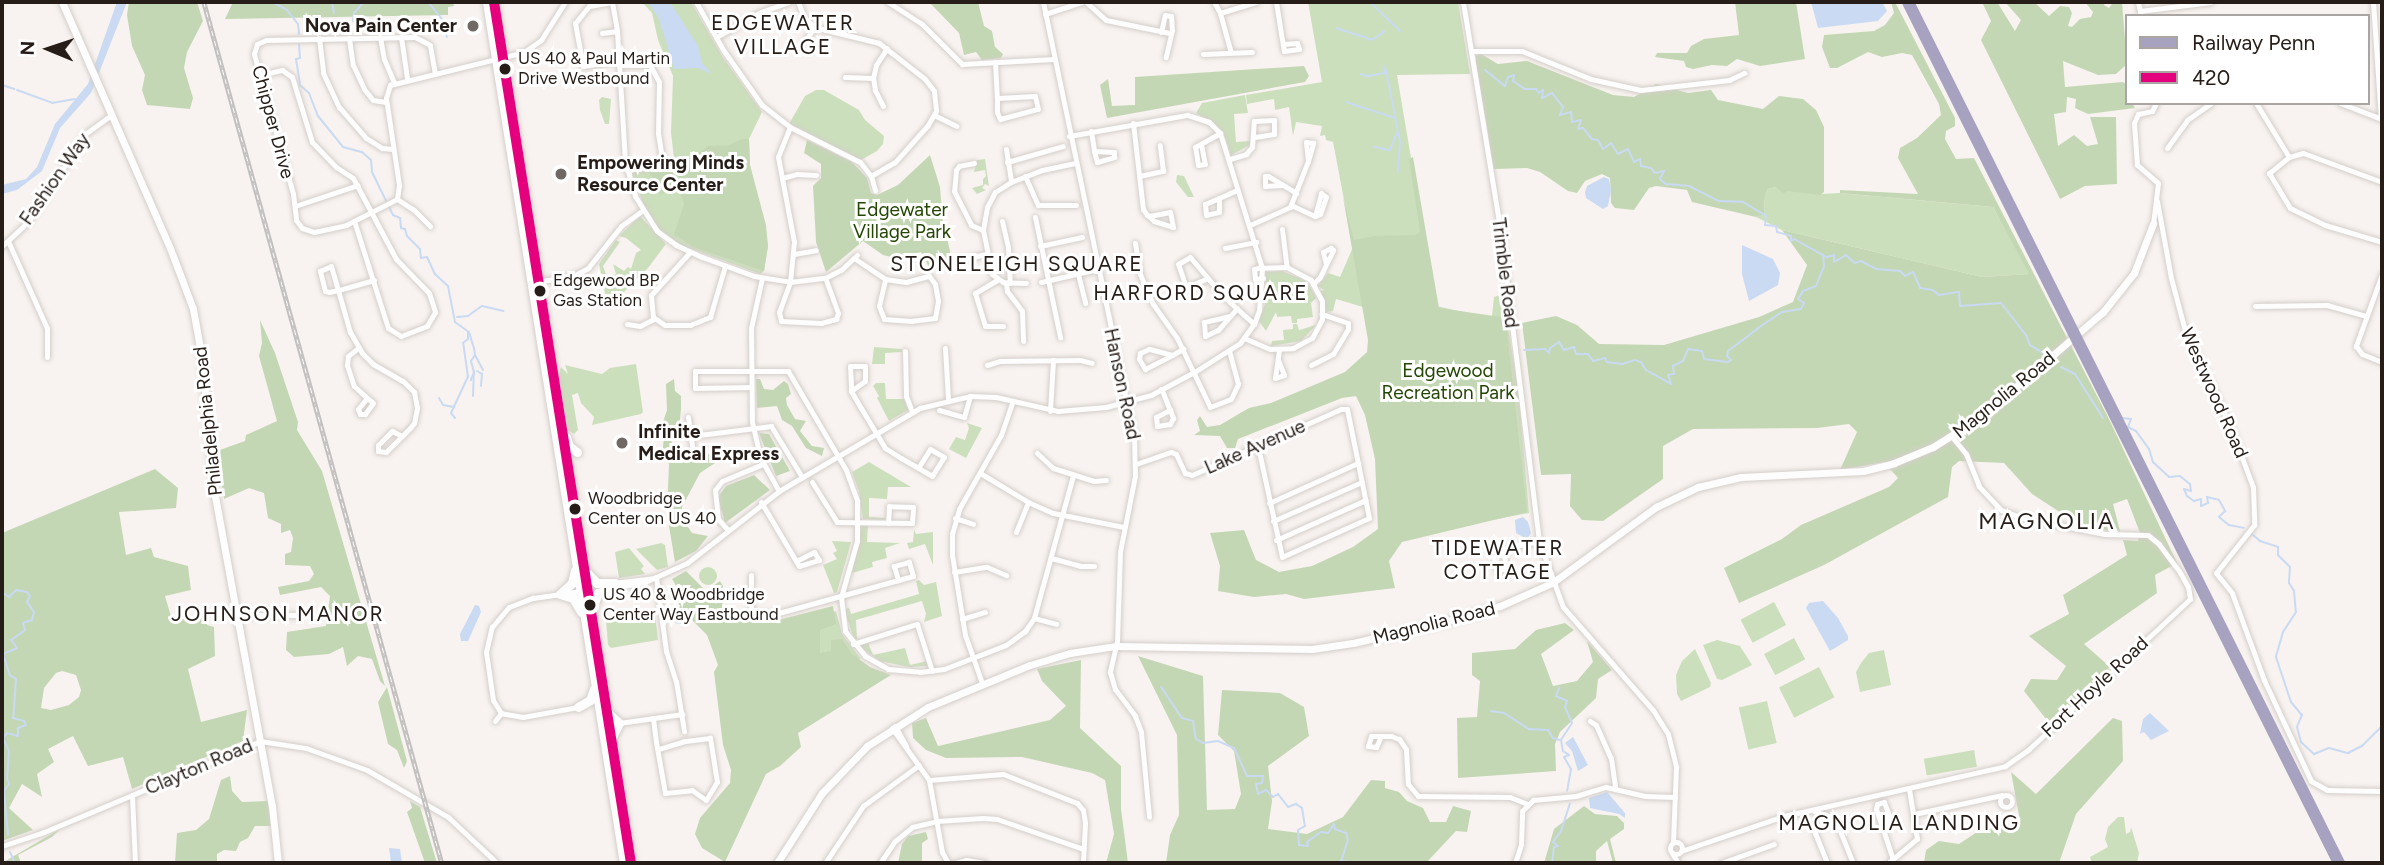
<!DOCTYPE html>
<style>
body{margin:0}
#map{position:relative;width:2384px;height:865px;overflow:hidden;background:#f8f3f0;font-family:Figtree,sans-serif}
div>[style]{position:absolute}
.green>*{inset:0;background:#ccdfbc;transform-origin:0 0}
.round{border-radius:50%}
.forest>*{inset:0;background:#c4d7b4}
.water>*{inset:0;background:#c9daf2}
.stream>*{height:2px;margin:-1px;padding:0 1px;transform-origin:1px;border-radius:1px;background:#c9daf2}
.roads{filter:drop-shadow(0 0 2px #d4ceca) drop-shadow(0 0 2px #d4ceca)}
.minor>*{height:5px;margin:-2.5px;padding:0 2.5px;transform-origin:2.5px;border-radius:2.5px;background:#fefdfd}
.minor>.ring{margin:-2.5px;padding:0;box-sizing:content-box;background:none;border:5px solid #fefdfd;border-radius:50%}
.major>*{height:7px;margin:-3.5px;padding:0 3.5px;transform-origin:3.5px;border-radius:3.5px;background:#fefdfd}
.highway>*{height:9px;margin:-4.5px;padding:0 4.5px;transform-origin:4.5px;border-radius:4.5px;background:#fefdfd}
.rail>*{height:4.5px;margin-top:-2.25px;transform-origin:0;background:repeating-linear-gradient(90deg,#fff 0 5px,#c2c0bf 0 10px);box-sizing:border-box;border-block:2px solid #c2c0bf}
.bus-1>*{height:10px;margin:-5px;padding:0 5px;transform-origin:5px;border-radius:5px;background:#e5007d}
.rail-1>*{height:12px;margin:-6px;padding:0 6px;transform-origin:6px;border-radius:6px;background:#a6a2bf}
.dots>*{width:19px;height:19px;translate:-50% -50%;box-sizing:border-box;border:4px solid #fff;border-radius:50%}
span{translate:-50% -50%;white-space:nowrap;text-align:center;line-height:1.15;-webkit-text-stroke:6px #fff;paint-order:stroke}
.bus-label{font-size:17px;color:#261d18}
.left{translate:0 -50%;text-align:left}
.poi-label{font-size:19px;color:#261d18;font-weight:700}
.right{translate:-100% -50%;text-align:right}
.street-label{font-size:19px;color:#261d18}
.park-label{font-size:19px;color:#234602}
.neighbourhood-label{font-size:21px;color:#261d18;letter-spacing:2px}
.quarter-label{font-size:23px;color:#261d18;letter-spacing:2px}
.frame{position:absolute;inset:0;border:4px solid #261d18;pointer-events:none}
.legend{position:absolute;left:2125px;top:14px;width:245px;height:91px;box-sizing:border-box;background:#fff;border:2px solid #a8a5a3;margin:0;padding:9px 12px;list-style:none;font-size:21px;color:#261d18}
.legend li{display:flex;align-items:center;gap:14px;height:35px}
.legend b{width:35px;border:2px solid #a8a5a3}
.north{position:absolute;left:14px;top:14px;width:70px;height:70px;-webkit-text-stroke:5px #fff;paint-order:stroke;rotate:272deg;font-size:19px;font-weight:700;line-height:28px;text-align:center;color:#261d18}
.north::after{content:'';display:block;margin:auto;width:24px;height:32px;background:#261d18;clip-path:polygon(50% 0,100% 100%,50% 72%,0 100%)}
</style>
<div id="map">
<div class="green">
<i style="clip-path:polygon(642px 2px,691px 2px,722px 56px,762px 112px,749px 139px,750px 165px,768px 246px,764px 271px,760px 274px,678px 244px,656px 226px,645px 209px,632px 172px,675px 167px,671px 133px,673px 76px,658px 40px,652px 13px)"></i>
<i style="clip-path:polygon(1308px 2px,1458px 2px,1470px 74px,1397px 75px,1436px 306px,1504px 321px,1492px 316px,1494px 297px,1503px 294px,1519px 397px,1529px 513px,1409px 536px,1363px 307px,1336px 299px,1333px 311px,1326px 312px,1321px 291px,1324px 290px,1318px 286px,1328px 273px,1340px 277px,1353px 247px,1333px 142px,1326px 140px,1325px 135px,1320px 136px,1322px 126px,1315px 125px,1296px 122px,1293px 136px,1289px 107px,1275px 110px,1274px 99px,1247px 104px,1246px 95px,1322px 82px)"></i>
<i style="clip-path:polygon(816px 90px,824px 90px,859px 110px,865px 120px,884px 136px,883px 144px,877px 151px,861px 160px,789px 124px,805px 96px)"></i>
<i style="clip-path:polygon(1245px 95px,1248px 113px,1234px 114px,1236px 142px,1249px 141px,1251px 137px,1250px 145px,1231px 155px,1225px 137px,1217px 126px,1196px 113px,1202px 103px)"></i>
<i style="clip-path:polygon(602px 97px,611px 99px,609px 124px,605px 124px,600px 110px,599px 100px)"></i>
<i style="clip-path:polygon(985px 159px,989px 186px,985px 184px,982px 188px,986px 190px,977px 194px,972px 188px,983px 185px,983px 179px,986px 176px,985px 170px,974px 172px,977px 160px)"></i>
<i style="clip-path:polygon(1177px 175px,1184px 176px,1194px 197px,1188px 197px,1176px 182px)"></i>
<i style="clip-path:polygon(1776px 187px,1820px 194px,1839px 193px,1993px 207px,2030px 274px,1982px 277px,1782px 230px,1756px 217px,1764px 213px,1765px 195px,1768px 189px)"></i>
<i style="clip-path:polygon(640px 216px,666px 244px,648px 268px,623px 293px,616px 291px,606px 298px,599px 264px,616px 240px,620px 242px,603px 266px,606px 274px,610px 277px,616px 274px,613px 264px,624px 271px,628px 267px,631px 269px,636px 253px,641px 250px,626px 238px,619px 236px)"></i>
<i style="clip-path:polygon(1282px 271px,1304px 280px,1311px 288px,1316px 298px,1311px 303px,1313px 317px,1297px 319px,1297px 323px,1292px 323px,1291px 316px,1277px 317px,1276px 312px,1266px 331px,1259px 321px,1266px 301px,1266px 272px)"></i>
<i style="clip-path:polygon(1293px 324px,1297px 324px,1299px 330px,1316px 325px,1301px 341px,1271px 346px,1272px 341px,1284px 340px,1283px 330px,1293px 329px)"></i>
<i style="clip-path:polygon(874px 347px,902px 349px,902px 352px,885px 353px,885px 364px,872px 364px)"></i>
<i style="clip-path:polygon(636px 364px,643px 412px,641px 414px,592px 425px,594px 417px,581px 403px,578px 393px,572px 395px,578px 430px,574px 434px,568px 430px,558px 377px,561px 367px,568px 374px,565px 365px,602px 374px,610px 368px)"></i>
<i style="clip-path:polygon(876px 383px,885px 383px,886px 399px,904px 399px,908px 410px,889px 421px,877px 398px,879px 396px,873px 386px)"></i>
<i style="clip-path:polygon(967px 423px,982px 428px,966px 458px,949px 449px,956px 437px,965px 440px,969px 428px)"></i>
<i style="clip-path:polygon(869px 462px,911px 487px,888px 487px,887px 499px,869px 498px,869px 517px,885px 518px,884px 520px,863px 519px,859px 491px,852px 472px)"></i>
<i style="clip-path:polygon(862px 524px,868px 524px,867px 542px,900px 543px,885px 548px,887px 558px,872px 562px,873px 567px,852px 573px)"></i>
<i style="clip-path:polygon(914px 529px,916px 534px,933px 532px,933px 565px,925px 544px,909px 549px,907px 543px,913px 542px)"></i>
<i style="clip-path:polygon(832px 541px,851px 542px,837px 592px,834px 593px,823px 565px,837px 559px,833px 553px,837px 551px)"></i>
<i style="clip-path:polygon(661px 543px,665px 545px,668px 567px,657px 570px,636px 549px)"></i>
<i style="clip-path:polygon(629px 548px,644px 566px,641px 569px,645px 574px,619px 578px,615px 552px)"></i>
<i class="round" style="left:699px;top:567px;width:18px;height:18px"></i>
<i style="clip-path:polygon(919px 580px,924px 585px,936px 582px,942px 616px,924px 622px,926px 614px,922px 601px,856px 620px,857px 639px,854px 639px,844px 609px,849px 608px,851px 614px,919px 594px,916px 581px)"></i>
<i style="left:1774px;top:602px;width:26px;height:38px;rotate:62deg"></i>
<i style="clip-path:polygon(836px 611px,842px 634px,861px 659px,814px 663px,813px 618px)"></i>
<i style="clip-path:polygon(655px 614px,658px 640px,611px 648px,608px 645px,606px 620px)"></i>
<i style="left:1794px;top:638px;width:24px;height:34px;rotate:62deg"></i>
<i style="clip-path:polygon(867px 640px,873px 655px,905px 648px,910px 665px,927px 661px,928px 666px,909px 667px,880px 661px,860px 647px,859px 644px)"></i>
<i style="clip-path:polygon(1717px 640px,1740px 646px,1752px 665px,1722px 680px,1717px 679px,1703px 645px)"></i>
<i style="clip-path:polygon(1695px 649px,1711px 683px,1710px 687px,1681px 701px,1677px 694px,1676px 675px,1682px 661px)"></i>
<i style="clip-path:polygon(1884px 650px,1891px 685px,1860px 692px,1856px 672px,1861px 663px,1869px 653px)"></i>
<i style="left:1819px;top:667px;width:34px;height:45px;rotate:63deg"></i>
<i style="left:1767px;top:701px;width:43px;height:29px;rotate:77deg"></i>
<i style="left:1974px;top:750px;width:17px;height:51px;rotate:80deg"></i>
<i style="clip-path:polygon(2118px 817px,2124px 817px,2126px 834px,2130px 832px,2131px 827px,2139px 853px,2137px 863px,2092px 863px,2090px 857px,2108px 847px,2105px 839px,2108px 827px)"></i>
</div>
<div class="forest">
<i style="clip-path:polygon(129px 2px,197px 2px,203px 21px,187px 52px,184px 68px,193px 98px,190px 109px,147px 105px,142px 90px,145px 75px,132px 46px,127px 15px)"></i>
<i style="clip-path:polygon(233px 2px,453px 2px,454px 6px,448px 7px,448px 15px,225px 19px)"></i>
<i style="clip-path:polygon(929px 2px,978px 2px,984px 26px,992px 31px,995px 47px,1003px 54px,1001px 58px,982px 60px,976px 52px,964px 55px,959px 33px)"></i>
<i style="clip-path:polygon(1735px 2px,1796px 2px,1805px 59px,1760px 66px,1737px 59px,1727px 66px,1712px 65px,1693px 69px,1686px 67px,1684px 61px,1655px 57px,1657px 53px,1687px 53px,1691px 46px,1704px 39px,1739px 35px)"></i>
<i style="clip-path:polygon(1891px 2px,1895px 2px,1955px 118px,1955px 126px,1946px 131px,1945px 139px,1956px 159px,1974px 158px,2110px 421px,2177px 563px,2155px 575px,2157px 593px,2084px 644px,2110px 667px,2050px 724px,2024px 691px,2031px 679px,2057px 680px,2066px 666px,2029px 636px,2069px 614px,2063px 595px,2127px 555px,2123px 540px,2138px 541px,2140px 533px,2127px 499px,2113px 504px,2120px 531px,2103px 530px,2072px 520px,2032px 494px,2004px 463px,1959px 461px,1952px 467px,1948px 497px,1824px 565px,1739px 603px,1724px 568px,1782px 539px,1801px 525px,1889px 487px,1898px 478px,1884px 462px,1840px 470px,1857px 432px,1849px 424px,1817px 428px,1693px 429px,1663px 446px,1663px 479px,1603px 521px,1582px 520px,1570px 506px,1571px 474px,1541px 475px,1522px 323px,1556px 316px,1577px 325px,1599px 344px,1664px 345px,1759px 317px,1793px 302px,1807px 265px,1782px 230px,1982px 277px,2029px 274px,1993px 207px,1840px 193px,1840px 190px,1918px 194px,1898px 158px,1900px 148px,1917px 138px,1941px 115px,1939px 104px,1912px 55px,1902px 53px,1882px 57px,1868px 52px,1837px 68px,1830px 68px,1822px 47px,1824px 35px,1874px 31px,1885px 25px,1894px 13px)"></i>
<i style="clip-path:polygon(1982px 2px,1997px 2px,2015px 31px,2021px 20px,2005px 2px,2034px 2px,2049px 16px,2060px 6px,2069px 7px,2072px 13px,2068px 26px,2072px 27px,2080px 19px,2091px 17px,2093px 12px,2085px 2px,2105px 2px,2104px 5px,2109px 8px,2113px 2px,2122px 2px,2127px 64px,2116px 74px,2098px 75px,2063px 61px,2065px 87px,2123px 82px,2127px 85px,2127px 103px,2132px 103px,2135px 108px,2088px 114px,2075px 108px,2076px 99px,2067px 97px,2066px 112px,2054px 114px,2058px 146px,2074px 135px,2087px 146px,2098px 144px,2090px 117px,2116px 117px,2117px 184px,2085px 186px,2060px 199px,1981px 40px,1991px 21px)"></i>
<i style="clip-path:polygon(1481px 54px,1498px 64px,1527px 61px,1613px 95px,1634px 97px,1656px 84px,1688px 93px,1711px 90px,1718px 100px,1763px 109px,1779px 96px,1803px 99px,1816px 110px,1824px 127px,1824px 192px,1820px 195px,1787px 191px,1783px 194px,1776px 187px,1768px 189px,1765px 195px,1764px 214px,1756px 217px,1692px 202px,1687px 190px,1656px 186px,1649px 188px,1634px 210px,1615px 208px,1611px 203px,1610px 178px,1602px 174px,1585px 181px,1577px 193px,1568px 191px,1540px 172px,1527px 168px,1494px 169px,1476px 63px,1476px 56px)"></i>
<i style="clip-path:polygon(1304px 66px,1309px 76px,1305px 82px,1107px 118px,1100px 85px,1108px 79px,1112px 106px,1135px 105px,1135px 77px)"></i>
<i style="clip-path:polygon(742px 139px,749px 139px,750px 165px,766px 225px,768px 246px,764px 271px,693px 247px,674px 234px,684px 204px,679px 190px,659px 194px,649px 172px,675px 167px,693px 158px,708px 146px,729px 145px)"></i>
<i style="clip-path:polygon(807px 140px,852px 162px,867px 178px,871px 193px,877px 195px,898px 185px,930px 155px,940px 187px,943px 225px,951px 235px,947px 238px,952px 260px,929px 267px,921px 252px,905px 258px,895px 258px,883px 255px,863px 241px,826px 272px,816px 242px,813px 186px,821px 178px,821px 164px,804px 153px)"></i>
<i style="clip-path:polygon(1413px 157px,1439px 308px,1501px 317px,1506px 322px,1527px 512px,1402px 542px,1389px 561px,1395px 588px,1304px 599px,1286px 594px,1254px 597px,1218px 591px,1220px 566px,1210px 533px,1244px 530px,1256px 560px,1279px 572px,1312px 566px,1353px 547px,1378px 529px,1375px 459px,1365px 415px,1356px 396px,1342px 398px,1238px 439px,1235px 448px,1227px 448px,1220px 436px,1194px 435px,1200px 431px,1197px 420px,1200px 416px,1207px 427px,1220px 425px,1249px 408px,1271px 403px,1345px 372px,1367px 352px,1368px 340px,1343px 197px,1354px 240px,1375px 236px,1416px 235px,1420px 232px,1409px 159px)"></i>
<i style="clip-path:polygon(260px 320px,275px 353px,298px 422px,297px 430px,322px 471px,385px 686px,380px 681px,372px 659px,358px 656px,347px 666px,343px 647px,329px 654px,294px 657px,286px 650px,287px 632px,326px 626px,330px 596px,321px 587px,280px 595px,278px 587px,309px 581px,314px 574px,310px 566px,285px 565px,285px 554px,291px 552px,293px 538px,290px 530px,281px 533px,281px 524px,268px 518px,264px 493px,249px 488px,224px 499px,217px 451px,245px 441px,246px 435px,277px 421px,259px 356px,262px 343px)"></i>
<i style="clip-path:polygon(674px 379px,675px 391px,681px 396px,681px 409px,680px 420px,671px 431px,672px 450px,675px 453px,684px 448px,690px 461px,702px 455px,718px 453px,724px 457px,700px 473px,682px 507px,682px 518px,692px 533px,708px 536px,696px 551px,675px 562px,667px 514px,669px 464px,662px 456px,664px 437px,659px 433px,658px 424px,663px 422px,667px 410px,666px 384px)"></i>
<i style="clip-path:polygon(756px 379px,760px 379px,764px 389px,773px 390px,784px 381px,788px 384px,791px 394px,786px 398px,787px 405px,795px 419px,806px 421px,800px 431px,812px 446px,824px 448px,822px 456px,806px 448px,792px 426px,782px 420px,777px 406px,757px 408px)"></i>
<i style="clip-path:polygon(759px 433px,769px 434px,790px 471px,776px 476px)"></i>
<i style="clip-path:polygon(evenodd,155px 469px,178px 488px,176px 508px,119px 512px,126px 555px,151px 548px,154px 557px,188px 566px,191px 590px,165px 596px,172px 620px,206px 615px,207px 625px,214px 627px,215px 656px,188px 669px,201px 722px,247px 710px,243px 741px,132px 789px,123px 757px,88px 766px,73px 736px,48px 749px,54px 762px,37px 774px,42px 797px,22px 784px,9px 808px,33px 830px,2px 841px,2px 533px,155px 469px,62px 671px,76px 675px,81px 690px,79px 697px,69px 705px,51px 710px,41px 708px,44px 688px,56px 673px,62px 671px)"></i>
<i style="clip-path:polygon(754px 475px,770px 490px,725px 523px,718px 497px,726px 486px)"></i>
<i style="clip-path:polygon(686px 571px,706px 591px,720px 581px,723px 586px,722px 613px,734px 623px,745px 619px,778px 620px,833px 606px,836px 624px,820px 630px,820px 653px,831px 651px,831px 640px,842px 639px,852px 654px,870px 667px,891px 675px,798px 733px,801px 747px,780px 766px,766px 774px,725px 862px,702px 848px,695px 834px,700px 818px,730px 783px,731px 770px,723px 745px,714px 672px,718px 665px,707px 635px,679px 607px,678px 589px,672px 579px)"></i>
<i style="clip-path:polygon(1565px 623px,1574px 630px,1541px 654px,1553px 686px,1577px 681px,1593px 662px,1587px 641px,1612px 670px,1598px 679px,1596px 698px,1560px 732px,1555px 744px,1556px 771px,1458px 778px,1457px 718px,1477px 717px,1480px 681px,1472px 675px,1472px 653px,1515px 649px,1536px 630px)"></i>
<i style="clip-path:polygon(1138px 656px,1203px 676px,1207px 810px,1235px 809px,1241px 794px,1234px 751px,1218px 735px,1222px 690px,1280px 693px,1304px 707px,1309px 736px,1268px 766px,1272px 801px,1268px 829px,1307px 834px,1343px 817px,1371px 780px,1385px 781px,1385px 788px,1399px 792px,1407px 801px,1423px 808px,1430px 822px,1446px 822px,1453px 806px,1471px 811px,1467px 832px,1456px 831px,1426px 863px,1166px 863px,1170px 835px,1179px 815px,1177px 735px)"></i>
<i style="clip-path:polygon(1081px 660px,1080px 728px,1121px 766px,1121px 809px,1128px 863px,1106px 863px,1114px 834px,1105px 780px,1092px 773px,1022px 757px,946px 758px,926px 750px,913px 738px,912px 723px,926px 718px,938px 746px,1050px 720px,1066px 706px,1042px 681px,1037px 669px)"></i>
<i style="clip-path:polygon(387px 687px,407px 761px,404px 768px,397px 750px,388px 744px,378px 702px)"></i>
<i style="clip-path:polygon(2113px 718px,2122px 721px,2123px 761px,2076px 814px,2059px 863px,1924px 863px,1926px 850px,1939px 841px,1959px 844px,1977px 832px,2020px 821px,2011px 772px,2036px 794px)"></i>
<i style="clip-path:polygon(230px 776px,232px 791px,242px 802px,268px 801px,271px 826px,255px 826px,248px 838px,240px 842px,236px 851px,224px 850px,217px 854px,217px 863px,175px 863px,177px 833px,196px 830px,209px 819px,221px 780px)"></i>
<i style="clip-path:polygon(410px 801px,420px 807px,437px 863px,425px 863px,407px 812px,412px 808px)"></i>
<i style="clip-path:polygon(1584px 806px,1595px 814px,1617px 816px,1624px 823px,1624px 829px,1610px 839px,1616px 863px,1613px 863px,1607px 841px,1596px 851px,1596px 863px,1544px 863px,1554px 829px)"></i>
<i style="clip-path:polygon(60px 829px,52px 837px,18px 855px,21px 863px,2px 863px)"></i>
<i style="clip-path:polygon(926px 832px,928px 839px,922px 843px,922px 863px,898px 863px,902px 844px,908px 836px)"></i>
</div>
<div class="water">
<i style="clip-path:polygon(117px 2px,127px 2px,91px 93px,60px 128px,42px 171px,17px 190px,2px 194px,2px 185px,26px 179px,37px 167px,55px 124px,88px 84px)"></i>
<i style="clip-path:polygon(648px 2px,670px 2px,698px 46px,702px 63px,712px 74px,698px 68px,674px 69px,659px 19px)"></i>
<i style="clip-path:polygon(1811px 2px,1882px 2px,1887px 11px,1878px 21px,1818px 28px)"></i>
<i style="clip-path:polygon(1604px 177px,1609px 179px,1611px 190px,1608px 206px,1603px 209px,1586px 198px,1585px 192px,1587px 186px)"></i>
<i style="clip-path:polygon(1742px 245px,1773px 259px,1780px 273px,1778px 285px,1749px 301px,1742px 274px)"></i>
<i style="clip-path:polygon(1523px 517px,1528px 522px,1531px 533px,1527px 539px,1516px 533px,1515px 520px)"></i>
<i style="clip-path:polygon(1823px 601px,1838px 618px,1848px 636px,1848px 640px,1830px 651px,1806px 608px,1809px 603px)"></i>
<i style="clip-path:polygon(475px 605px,479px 606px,481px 612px,468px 641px,461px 641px,460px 634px)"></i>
<i style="clip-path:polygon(668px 607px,676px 611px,690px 625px,667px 622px)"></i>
<i style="clip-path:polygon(2150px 713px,2169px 731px,2151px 740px,2144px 732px,2140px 734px,2143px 719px)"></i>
<i style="clip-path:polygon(1573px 737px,1588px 765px,1578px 771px,1572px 751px,1565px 743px)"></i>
<i style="clip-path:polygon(1607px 792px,1625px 813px,1625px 818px,1619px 814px,1590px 808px,1589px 798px)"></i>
<i style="clip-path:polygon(389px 848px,400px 849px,402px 863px,391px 863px)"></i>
</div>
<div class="stream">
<i style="left:272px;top:2px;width:17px;rotate:28deg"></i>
<i style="left:287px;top:10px;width:18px;rotate:52deg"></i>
<i style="left:298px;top:24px;width:10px;rotate:84deg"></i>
<i style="left:332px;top:2px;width:11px;rotate:80deg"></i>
<i style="left:428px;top:2px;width:26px;rotate:51deg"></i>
<i style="left:444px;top:22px;width:15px;rotate:79deg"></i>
<i style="left:1370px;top:2px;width:42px;rotate:44deg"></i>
<i style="left:353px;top:21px;width:8px;rotate:-83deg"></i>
<i style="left:354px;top:13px;width:15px;rotate:-48deg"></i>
<i style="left:1336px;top:28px;width:38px;rotate:18deg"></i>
<i style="left:1372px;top:40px;width:16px;rotate:-35deg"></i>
<i style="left:299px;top:44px;width:14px;rotate:86deg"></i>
<i style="left:300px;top:58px;width:4px;rotate:166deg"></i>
<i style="left:296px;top:59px;width:26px;rotate:81deg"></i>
<i style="left:300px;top:85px;width:12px;rotate:42deg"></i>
<i style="left:309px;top:93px;width:25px;rotate:69deg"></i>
<i style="left:318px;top:116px;width:40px;rotate:51deg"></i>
<i style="left:343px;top:147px;width:20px;rotate:15deg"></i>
<i style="left:362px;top:152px;width:12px;rotate:42deg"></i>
<i style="left:371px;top:160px;width:12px;rotate:85deg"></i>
<i style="left:372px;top:172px;width:48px;rotate:64deg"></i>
<i style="left:393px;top:215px;width:8px;rotate:23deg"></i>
<i style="left:400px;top:218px;width:10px;rotate:84deg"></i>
<i style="left:401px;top:228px;width:4px;rotate:14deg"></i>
<i style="left:405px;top:229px;width:7px;rotate:74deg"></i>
<i style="left:407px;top:236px;width:18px;rotate:45deg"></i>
<i style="left:420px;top:249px;width:9px;rotate:84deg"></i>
<i style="left:421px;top:258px;width:6px;rotate:-9deg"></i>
<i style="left:427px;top:257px;width:19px;rotate:65deg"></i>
<i style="left:435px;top:274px;width:18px;rotate:43deg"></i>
<i style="left:448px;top:286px;width:37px;rotate:79deg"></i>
<i style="left:455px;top:322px;width:17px;rotate:36deg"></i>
<i style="left:469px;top:332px;width:17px;rotate:73deg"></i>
<i style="left:474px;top:348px;width:7px;rotate:82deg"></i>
<i style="left:475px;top:355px;width:7px;rotate:124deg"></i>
<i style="left:471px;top:361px;width:11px;rotate:75deg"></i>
<i style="left:474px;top:372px;width:9px;rotate:111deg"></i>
<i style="left:1386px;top:70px;width:73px;rotate:79deg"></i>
<i style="left:1400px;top:142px;width:30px;rotate:94deg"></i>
<i style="left:1485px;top:70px;width:26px;rotate:39deg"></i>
<i style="left:1505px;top:86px;width:9px;rotate:-72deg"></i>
<i style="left:1508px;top:77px;width:6px;rotate:-18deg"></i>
<i style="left:1514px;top:75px;width:6px;rotate:99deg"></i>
<i style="left:1513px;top:81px;width:14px;rotate:34deg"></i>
<i style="left:1525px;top:89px;width:11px"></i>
<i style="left:1536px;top:89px;width:5px;rotate:53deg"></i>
<i style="left:1539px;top:93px;width:5px;rotate:-37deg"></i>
<i style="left:1543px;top:90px;width:8px;rotate:97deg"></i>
<i style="left:1542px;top:98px;width:11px;rotate:-27deg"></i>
<i style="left:1552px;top:93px;width:18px;rotate:52deg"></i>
<i style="left:1563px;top:107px;width:9px;rotate:111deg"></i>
<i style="left:1560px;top:115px;width:11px;rotate:-15deg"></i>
<i style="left:1571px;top:112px;width:10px;rotate:84deg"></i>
<i style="left:1572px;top:122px;width:9px;rotate:-13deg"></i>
<i style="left:1581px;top:120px;width:9px;rotate:108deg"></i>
<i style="left:1578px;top:129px;width:5px;rotate:-11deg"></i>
<i style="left:1583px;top:128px;width:14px;rotate:51deg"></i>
<i style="left:1592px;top:139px;width:6px;rotate:9deg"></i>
<i style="left:1598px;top:140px;width:10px;rotate:61deg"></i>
<i style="left:1603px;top:149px;width:10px;rotate:-37deg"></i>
<i style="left:1611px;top:143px;width:13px;rotate:58deg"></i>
<i style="left:1618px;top:154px;width:11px;rotate:-27deg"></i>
<i style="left:1628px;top:149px;width:14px;rotate:65deg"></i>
<i style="left:1634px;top:162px;width:7px;rotate:-27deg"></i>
<i style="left:1640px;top:159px;width:7px;rotate:82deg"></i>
<i style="left:1641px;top:166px;width:10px;rotate:11deg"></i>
<i style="left:1651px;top:168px;width:6px;rotate:51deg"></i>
<i style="left:1655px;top:173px;width:9px;rotate:-13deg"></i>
<i style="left:1664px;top:171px;width:9px;rotate:117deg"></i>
<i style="left:1660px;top:179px;width:8px;rotate:40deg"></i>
<i style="left:1666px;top:184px;width:23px;rotate:5deg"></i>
<i style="left:1689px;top:186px;width:34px;rotate:27deg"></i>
<i style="left:1719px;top:201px;width:24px;rotate:2deg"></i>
<i style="left:1743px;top:202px;width:27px;rotate:31deg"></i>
<i style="left:1766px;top:216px;width:9px;rotate:96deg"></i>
<i style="left:1765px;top:225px;width:11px;rotate:5deg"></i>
<i style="left:1776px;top:226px;width:6px;rotate:81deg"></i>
<i style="left:1777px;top:232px;width:15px;rotate:16deg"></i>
<i style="left:1791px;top:236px;width:5px;rotate:90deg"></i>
<i style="left:1791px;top:241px;width:4px;rotate:-34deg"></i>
<i style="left:1794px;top:239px;width:38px;rotate:29deg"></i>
<i style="left:1827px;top:257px;width:7px;rotate:-16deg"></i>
<i style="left:1834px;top:255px;width:7px;rotate:90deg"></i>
<i style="left:1834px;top:262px;width:14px;rotate:-30deg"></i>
<i style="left:1846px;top:255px;width:12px;rotate:42deg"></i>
<i style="left:1855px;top:263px;width:6px;rotate:-18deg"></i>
<i style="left:1861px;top:261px;width:17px;rotate:28deg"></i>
<i style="left:1876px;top:269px;width:24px;rotate:5deg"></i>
<i style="left:1900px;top:271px;width:7px;rotate:45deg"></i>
<i style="left:1905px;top:276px;width:9px;rotate:-27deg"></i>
<i style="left:1913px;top:272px;width:17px;rotate:66deg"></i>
<i style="left:1920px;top:288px;width:13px;rotate:9deg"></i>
<i style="left:1933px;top:290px;width:8px;rotate:40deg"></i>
<i style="left:1939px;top:295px;width:20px;rotate:-9deg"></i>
<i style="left:1959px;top:292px;width:14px;rotate:86deg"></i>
<i style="left:1960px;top:306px;width:41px;rotate:-4.2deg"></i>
<i style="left:2001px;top:303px;width:41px;rotate:52deg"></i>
<i style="left:2026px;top:335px;width:11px;rotate:68deg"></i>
<i style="left:2030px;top:345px;width:15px;rotate:32deg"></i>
<i style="left:1360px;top:74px;width:8px;rotate:14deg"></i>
<i style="left:1368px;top:76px;width:17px;rotate:-10deg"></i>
<i style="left:1385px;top:73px;width:7px;rotate:-98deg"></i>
<i style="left:2px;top:85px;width:13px;rotate:18deg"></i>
<i style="left:17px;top:90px;width:37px;rotate:20deg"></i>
<i style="left:52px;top:103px;width:23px;rotate:-10deg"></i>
<i style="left:1346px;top:102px;width:52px;rotate:18.1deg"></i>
<i style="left:1374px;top:147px;width:16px;rotate:11deg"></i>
<i style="left:1390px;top:150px;width:18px;rotate:-68deg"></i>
<i style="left:457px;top:317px;width:11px;rotate:-5deg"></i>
<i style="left:468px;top:316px;width:17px;rotate:-36deg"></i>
<i style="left:482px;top:306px;width:22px;rotate:13deg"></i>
<i style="left:1524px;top:350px;width:21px;rotate:-3deg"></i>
<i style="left:1545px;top:349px;width:6px;rotate:45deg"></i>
<i style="left:1549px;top:353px;width:5px;rotate:-79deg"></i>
<i style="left:1550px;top:348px;width:11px;rotate:-34deg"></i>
<i style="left:1559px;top:342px;width:9px;rotate:58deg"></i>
<i style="left:1564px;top:350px;width:10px;rotate:-17deg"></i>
<i style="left:1574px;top:347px;width:7px;rotate:74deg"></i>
<i style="left:1576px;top:354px;width:12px"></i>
<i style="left:1588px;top:354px;width:9px;rotate:54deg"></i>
<i style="left:1593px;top:361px;width:12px;rotate:-14deg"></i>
<i style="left:1605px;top:358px;width:4px;rotate:63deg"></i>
<i style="left:1607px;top:362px;width:15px;rotate:8deg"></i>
<i style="left:1622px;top:364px;width:14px;rotate:-17deg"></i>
<i style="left:1635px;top:360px;width:6px;rotate:18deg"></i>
<i style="left:1641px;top:362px;width:9px;rotate:58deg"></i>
<i style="left:1646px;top:370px;width:29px;rotate:29deg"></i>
<i style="left:1671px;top:384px;width:9px;rotate:-108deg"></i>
<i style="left:1668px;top:375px;width:6px;rotate:-9deg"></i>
<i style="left:1674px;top:374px;width:8px;rotate:-97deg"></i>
<i style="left:1673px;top:366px;width:11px;rotate:-27deg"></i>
<i style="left:1683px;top:361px;width:13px;rotate:-67deg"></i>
<i style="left:1688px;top:349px;width:14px;rotate:8deg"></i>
<i style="left:1702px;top:351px;width:8px;rotate:76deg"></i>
<i style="left:1704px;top:359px;width:24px;rotate:7deg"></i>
<i style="left:1728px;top:362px;width:4px;rotate:-34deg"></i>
<i style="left:1731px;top:360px;width:6px;rotate:-135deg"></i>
<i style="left:1727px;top:356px;width:5px;rotate:-79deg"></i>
<i style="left:1728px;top:351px;width:38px;rotate:-37deg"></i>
<i style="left:1758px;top:328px;width:29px;rotate:-34deg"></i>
<i style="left:1782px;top:312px;width:19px;rotate:-9deg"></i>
<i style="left:1801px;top:309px;width:7px;rotate:-63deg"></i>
<i style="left:1804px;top:303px;width:7px;rotate:-146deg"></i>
<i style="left:1798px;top:299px;width:9px;rotate:-58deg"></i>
<i style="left:1803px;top:291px;width:14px;rotate:-21deg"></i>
<i style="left:1816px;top:286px;width:22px;rotate:-68deg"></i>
<i style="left:1824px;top:266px;width:11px;rotate:-95deg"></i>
<i style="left:475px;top:355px;width:17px;rotate:62deg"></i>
<i style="left:2061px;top:367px;width:16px;rotate:27deg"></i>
<i style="left:2075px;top:374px;width:52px;rotate:57.5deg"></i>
<i style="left:477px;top:371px;width:6px;rotate:31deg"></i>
<i style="left:482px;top:374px;width:12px;rotate:95deg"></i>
<i style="left:473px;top:396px;width:25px;rotate:-88deg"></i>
<i style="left:439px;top:398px;width:8px;rotate:60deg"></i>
<i style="left:443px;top:405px;width:11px;rotate:10deg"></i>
<i style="left:455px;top:418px;width:6px;rotate:-129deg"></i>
<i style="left:451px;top:413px;width:40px;rotate:-65deg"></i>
<i style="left:468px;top:377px;width:34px;rotate:-98deg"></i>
<i style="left:463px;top:343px;width:6px;rotate:-39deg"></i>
<i style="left:468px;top:339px;width:6px;rotate:-90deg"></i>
<i style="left:2122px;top:418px;width:9px;rotate:6deg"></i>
<i style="left:2131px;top:419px;width:9px;rotate:111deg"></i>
<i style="left:2128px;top:427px;width:9px;rotate:27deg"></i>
<i style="left:2136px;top:431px;width:22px;rotate:54deg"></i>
<i style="left:2149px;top:449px;width:14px;rotate:73deg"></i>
<i style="left:2153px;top:462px;width:22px;rotate:43deg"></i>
<i style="left:2169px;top:477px;width:11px;rotate:-5deg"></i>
<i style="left:2180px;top:476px;width:13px;rotate:39deg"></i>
<i style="left:2190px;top:484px;width:7px;rotate:82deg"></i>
<i style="left:2191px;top:491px;width:7px;rotate:-164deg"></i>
<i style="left:2184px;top:489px;width:8px;rotate:67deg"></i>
<i style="left:2187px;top:496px;width:9px;rotate:36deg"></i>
<i style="left:2194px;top:501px;width:7px;rotate:-16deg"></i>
<i style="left:2201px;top:499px;width:7px;rotate:90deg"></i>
<i style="left:2201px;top:506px;width:8px;rotate:-23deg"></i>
<i style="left:2208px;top:503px;width:6px;rotate:-99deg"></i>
<i style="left:2207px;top:497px;width:12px;rotate:14deg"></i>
<i style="left:2219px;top:500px;width:13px;rotate:61deg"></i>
<i style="left:2225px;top:511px;width:8px;rotate:135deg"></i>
<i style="left:2219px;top:517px;width:13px;rotate:39deg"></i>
<i style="left:2229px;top:525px;width:15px;rotate:11deg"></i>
<i style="left:2252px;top:534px;width:11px;rotate:41deg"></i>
<i style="left:2260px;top:541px;width:19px;rotate:18deg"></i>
<i style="left:2278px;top:547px;width:8px;rotate:90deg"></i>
<i style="left:2278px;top:555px;width:17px;rotate:45deg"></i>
<i style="left:2290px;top:567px;width:16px;rotate:94deg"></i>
<i style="left:2289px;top:583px;width:9px;rotate:58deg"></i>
<i style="left:2294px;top:591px;width:21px;rotate:85deg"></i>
<i style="left:2296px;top:612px;width:24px;rotate:123deg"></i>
<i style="left:2283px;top:632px;width:26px;rotate:106deg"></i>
<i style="left:2276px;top:657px;width:47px;rotate:71.6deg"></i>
<i style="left:2291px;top:702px;width:17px;rotate:50deg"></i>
<i style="left:2302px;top:715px;width:13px;rotate:113deg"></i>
<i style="left:2297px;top:727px;width:16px;rotate:75deg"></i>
<i style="left:2301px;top:742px;width:18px;rotate:43deg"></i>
<i style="left:2314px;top:754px;width:16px;rotate:-22deg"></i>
<i style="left:2329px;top:748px;width:20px;rotate:15deg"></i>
<i style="left:2348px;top:753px;width:16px;rotate:-27deg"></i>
<i style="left:2362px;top:746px;width:28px;rotate:-45deg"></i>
<i style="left:2px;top:592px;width:9px;rotate:36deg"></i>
<i style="left:9px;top:597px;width:10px;rotate:-45deg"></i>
<i style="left:16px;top:590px;width:11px;rotate:10deg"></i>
<i style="left:27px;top:592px;width:5px;rotate:53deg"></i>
<i style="left:30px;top:596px;width:7px;rotate:117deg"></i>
<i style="left:27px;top:602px;width:12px;rotate:55deg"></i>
<i style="left:34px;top:612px;width:8px;rotate:104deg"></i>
<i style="left:32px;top:620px;width:9px;rotate:162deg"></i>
<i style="left:23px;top:623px;width:7px;rotate:74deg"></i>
<i style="left:25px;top:630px;width:17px;rotate:144deg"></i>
<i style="left:11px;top:640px;width:10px;rotate:53deg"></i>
<i style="left:17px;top:648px;width:15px;rotate:157deg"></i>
<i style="left:3px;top:654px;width:22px;rotate:72deg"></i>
<i style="left:10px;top:675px;width:7px;rotate:34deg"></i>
<i style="left:16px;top:679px;width:39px;rotate:94deg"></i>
<i style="left:13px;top:718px;width:11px;rotate:15deg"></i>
<i style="left:24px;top:721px;width:4px;rotate:63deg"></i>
<i style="left:26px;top:725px;width:9px;rotate:159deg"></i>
<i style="left:18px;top:728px;width:8px;rotate:90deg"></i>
<i style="left:18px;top:736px;width:11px;rotate:-165deg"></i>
<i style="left:7px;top:733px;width:6px;rotate:129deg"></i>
<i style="left:3px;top:738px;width:14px;rotate:65deg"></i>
<i style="left:9px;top:751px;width:27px;rotate:94deg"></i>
<i style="left:7px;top:778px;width:6px;rotate:72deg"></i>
<i style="left:9px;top:784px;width:9px;rotate:126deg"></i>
<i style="left:4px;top:791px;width:44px;rotate:84.8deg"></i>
<i style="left:1161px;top:687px;width:37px;rotate:56deg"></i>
<i style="left:1182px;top:718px;width:11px;rotate:15deg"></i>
<i style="left:1193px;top:721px;width:18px;rotate:81deg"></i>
<i style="left:1196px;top:739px;width:8px;rotate:30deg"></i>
<i style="left:1203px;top:743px;width:15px;rotate:-8deg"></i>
<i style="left:1218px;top:741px;width:17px;rotate:24deg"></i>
<i style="left:1234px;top:748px;width:31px;rotate:65deg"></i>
<i style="left:1247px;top:776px;width:16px"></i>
<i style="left:1263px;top:776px;width:7px;rotate:98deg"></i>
<i style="left:1262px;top:783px;width:6px;rotate:171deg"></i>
<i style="left:1256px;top:784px;width:10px;rotate:79deg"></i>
<i style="left:1258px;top:794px;width:9px;rotate:-27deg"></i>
<i style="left:1266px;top:790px;width:10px;rotate:45deg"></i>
<i style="left:1273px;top:797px;width:6px;rotate:-31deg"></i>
<i style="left:1278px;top:794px;width:16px;rotate:52deg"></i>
<i style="left:1288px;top:807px;width:9px;rotate:-21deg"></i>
<i style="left:1296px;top:804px;width:7px;rotate:34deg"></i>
<i style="left:1302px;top:808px;width:18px;rotate:81deg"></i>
<i style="left:1305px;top:826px;width:8px;rotate:150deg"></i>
<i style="left:1298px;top:830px;width:15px;rotate:86deg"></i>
<i style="left:1299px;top:845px;width:9px;rotate:6deg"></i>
<i style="left:1308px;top:846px;width:4px;rotate:-104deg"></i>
<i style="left:1307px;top:842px;width:17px;rotate:-36deg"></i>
<i style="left:1321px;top:832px;width:7px;rotate:8deg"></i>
<i style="left:1328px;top:833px;width:11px;rotate:-56deg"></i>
<i style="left:1334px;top:824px;width:5px;rotate:79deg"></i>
<i style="left:1335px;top:829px;width:12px;rotate:20deg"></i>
<i style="left:1346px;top:833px;width:7px;rotate:74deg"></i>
<i style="left:1348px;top:840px;width:22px;rotate:108deg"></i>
<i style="left:1341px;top:861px;width:14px;rotate:8deg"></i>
<i style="left:1559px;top:688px;width:9px;rotate:111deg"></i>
<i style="left:1556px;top:696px;width:12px;rotate:24deg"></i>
<i style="left:1567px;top:701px;width:6px;rotate:108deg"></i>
<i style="left:1565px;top:707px;width:17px;rotate:66deg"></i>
<i style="left:1572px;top:723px;width:20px;rotate:123deg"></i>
<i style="left:1561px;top:740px;width:11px;rotate:80deg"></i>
<i style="left:1563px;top:751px;width:7px;rotate:34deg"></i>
<i style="left:1569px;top:755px;width:5px;rotate:158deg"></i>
<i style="left:1564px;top:757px;width:14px;rotate:60deg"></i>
<i style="left:1571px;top:769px;width:22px;rotate:100deg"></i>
<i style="left:1491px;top:711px;width:13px;rotate:9deg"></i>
<i style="left:1504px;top:713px;width:30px;rotate:33deg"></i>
<i style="left:1529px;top:729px;width:19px;rotate:3deg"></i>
<i style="left:1548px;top:730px;width:9px;rotate:58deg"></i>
<i style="left:1553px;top:738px;width:7px;rotate:16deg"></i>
<i style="left:10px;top:852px;width:12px;rotate:66deg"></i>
<i style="left:1552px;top:863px;width:16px;rotate:-83deg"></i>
<i style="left:1554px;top:847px;width:4px;rotate:-14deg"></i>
<i style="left:1558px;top:846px;width:6px;rotate:-141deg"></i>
<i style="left:1553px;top:842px;width:14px;rotate:-54deg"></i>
<i style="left:1561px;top:831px;width:29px;rotate:-72deg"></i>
</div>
<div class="roads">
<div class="minor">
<i style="left:612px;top:2px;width:29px;rotate:80deg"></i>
<i style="left:617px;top:31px;width:130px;rotate:86.5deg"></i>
<i style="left:625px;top:161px;width:36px;rotate:74deg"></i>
<i style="left:635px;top:196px;width:41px;rotate:57.8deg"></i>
<i style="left:657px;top:231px;width:24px;rotate:36deg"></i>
<i style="left:676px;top:245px;width:29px;rotate:25deg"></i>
<i style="left:702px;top:257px;width:55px;rotate:20.1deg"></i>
<i style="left:754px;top:276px;width:36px;rotate:9deg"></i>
<i style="left:790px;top:282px;width:35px;rotate:-7deg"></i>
<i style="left:825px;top:278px;width:18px;rotate:-27deg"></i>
<i style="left:841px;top:270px;width:22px;rotate:-43deg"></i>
<i style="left:612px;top:2px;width:23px;rotate:170deg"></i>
<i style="left:589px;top:6px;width:22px;rotate:129deg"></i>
<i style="left:575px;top:23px;width:44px;rotate:79.5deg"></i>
<i style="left:583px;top:66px;width:36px;rotate:-9deg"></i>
<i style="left:696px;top:2px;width:56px;rotate:60.3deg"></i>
<i style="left:724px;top:51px;width:66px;rotate:54.9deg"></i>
<i style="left:762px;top:105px;width:36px;rotate:38deg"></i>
<i style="left:790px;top:127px;width:78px;rotate:26.6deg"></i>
<i style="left:860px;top:162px;width:18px;rotate:52deg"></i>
<i style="left:871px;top:176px;width:15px;rotate:74deg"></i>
<i style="left:798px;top:2px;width:16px;rotate:68deg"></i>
<i style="left:804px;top:17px;width:14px;rotate:45deg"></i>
<i style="left:814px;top:27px;width:67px;rotate:13.8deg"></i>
<i style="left:879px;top:43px;width:58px;rotate:38deg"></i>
<i style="left:925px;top:79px;width:15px;rotate:53deg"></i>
<i style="left:934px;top:91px;width:20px;rotate:84deg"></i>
<i style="left:936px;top:111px;width:16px;rotate:120deg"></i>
<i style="left:928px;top:125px;width:50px;rotate:131.7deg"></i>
<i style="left:895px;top:162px;width:28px;rotate:150deg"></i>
<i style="left:888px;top:2px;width:40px;rotate:32.9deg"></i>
<i style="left:922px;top:24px;width:57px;rotate:45deg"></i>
<i style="left:962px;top:64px;width:92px;rotate:-3.1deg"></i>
<i style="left:1043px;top:2px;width:443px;rotate:78.2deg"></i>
<i style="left:1134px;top:436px;width:40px;rotate:88.6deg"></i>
<i style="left:1135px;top:476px;width:77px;rotate:101.2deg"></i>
<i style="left:1120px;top:552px;width:89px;rotate:91.9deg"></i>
<i style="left:1117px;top:641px;width:32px;rotate:103deg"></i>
<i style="left:1110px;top:672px;width:18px;rotate:74deg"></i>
<i style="left:1115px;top:689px;width:34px;rotate:53deg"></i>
<i style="left:1135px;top:716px;width:17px;rotate:69deg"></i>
<i style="left:1141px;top:732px;width:85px;rotate:84.6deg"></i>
<i style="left:1086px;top:2px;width:27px;rotate:42deg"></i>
<i style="left:1106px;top:20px;width:65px;rotate:11.5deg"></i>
<i style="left:1214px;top:2px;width:13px;rotate:61deg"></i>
<i style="left:1220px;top:13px;width:41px;rotate:74.6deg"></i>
<i style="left:1276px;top:2px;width:37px;rotate:81deg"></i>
<i style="left:1282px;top:39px;width:12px;rotate:81deg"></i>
<i style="left:1284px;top:51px;width:15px;rotate:-8deg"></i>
<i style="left:1299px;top:49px;width:6px;rotate:-108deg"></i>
<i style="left:1297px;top:43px;width:14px;rotate:176deg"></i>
<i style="left:1463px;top:2px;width:229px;rotate:80.7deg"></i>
<i style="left:1500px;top:228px;width:315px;rotate:82.9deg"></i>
<i style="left:1539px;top:541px;width:70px;rotate:70deg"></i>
<i style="left:1563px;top:607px;width:137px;rotate:48.9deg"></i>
<i style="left:1653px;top:710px;width:28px;rotate:58deg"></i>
<i style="left:1668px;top:734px;width:34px;rotate:76deg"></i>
<i style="left:1676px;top:767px;width:76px;rotate:92.3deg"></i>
<i style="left:2138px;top:2px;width:14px;rotate:78deg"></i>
<i style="left:2373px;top:2px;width:117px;rotate:86.1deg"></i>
<i style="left:2140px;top:11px;width:71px;rotate:-7.3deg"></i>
<i style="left:1220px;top:13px;width:38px;rotate:-17deg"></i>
<i style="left:1045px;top:14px;width:39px;rotate:-18deg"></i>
<i style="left:1161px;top:32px;width:17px;rotate:-77deg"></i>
<i style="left:1165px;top:15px;width:6px;rotate:9deg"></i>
<i style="left:1171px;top:16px;width:14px;rotate:86deg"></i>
<i style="left:1172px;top:30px;width:28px;rotate:103deg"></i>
<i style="left:602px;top:33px;width:15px;rotate:-8deg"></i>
<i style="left:380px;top:37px;width:22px;rotate:80deg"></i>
<i style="left:384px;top:59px;width:25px;rotate:67deg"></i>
<i style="left:401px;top:37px;width:41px;rotate:81.7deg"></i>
<i style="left:716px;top:37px;width:51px;rotate:-29.1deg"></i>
<i style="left:761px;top:12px;width:29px;rotate:-20deg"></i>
<i style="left:319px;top:38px;width:35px;rotate:83deg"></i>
<i style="left:323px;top:73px;width:38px;rotate:65deg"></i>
<i style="left:339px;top:107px;width:41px;rotate:48.9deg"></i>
<i style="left:366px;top:138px;width:19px;rotate:32deg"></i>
<i style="left:382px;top:148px;width:11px;rotate:5deg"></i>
<i style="left:349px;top:38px;width:27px;rotate:82deg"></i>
<i style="left:353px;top:65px;width:26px;rotate:65deg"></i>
<i style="left:364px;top:89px;width:14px;rotate:51deg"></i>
<i style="left:373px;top:100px;width:13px;rotate:9deg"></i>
<i style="left:804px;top:43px;width:19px;rotate:-58deg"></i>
<i style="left:1472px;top:51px;width:50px"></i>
<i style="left:1522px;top:51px;width:74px;rotate:22.1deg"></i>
<i style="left:1591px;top:79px;width:51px;rotate:12.4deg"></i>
<i style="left:1641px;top:90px;width:89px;rotate:-6.5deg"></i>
<i style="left:1729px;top:80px;width:17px;rotate:-25deg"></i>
<i style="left:1203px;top:54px;width:49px;rotate:-2.3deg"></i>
<i style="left:995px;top:62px;width:36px;rotate:87deg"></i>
<i style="left:997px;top:98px;width:14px;rotate:90deg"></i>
<i style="left:997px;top:112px;width:8px;rotate:67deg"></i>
<i style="left:1000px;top:119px;width:39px;rotate:-15deg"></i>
<i style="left:1038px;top:109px;width:13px;rotate:-103deg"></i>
<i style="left:1035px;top:96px;width:38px;rotate:177deg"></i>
<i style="left:619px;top:65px;width:31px"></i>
<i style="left:650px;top:65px;width:19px;rotate:62deg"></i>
<i style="left:659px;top:82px;width:51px;rotate:91.1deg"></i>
<i style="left:658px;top:133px;width:31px;rotate:81deg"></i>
<i style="left:435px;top:74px;width:29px;rotate:-100deg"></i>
<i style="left:430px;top:45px;width:17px;rotate:-152deg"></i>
<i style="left:415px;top:37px;width:149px;rotate:178.8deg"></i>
<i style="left:266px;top:40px;width:10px;rotate:156deg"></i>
<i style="left:257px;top:44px;width:10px;rotate:107deg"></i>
<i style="left:254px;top:54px;width:145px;rotate:74.4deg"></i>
<i style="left:293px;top:194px;width:26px;rotate:83deg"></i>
<i style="left:296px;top:220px;width:10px;rotate:53deg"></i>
<i style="left:302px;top:228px;width:13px;rotate:18deg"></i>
<i style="left:314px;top:232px;width:33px;rotate:-12deg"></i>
<i style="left:346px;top:225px;width:57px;rotate:-27deg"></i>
<i style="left:397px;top:199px;width:14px;rotate:-82deg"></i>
<i style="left:399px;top:185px;width:88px;rotate:-98.5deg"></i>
<i style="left:386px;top:98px;width:14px;rotate:-73deg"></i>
<i style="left:390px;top:85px;width:138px;rotate:-13.8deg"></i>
<i style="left:524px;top:52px;width:21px;rotate:-35deg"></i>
<i style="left:541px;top:40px;width:45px;rotate:-57.7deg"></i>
<i style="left:260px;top:75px;width:23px;rotate:-13deg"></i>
<i style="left:282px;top:70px;width:12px;rotate:35deg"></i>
<i style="left:292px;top:77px;width:68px;rotate:72.9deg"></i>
<i style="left:312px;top:142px;width:35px;rotate:46deg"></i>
<i style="left:336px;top:167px;width:20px;rotate:33deg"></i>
<i style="left:353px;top:178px;width:92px;rotate:62deg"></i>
<i style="left:396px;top:259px;width:47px;rotate:45.9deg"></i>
<i style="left:429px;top:293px;width:20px;rotate:72deg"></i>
<i style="left:435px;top:312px;width:16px;rotate:120deg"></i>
<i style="left:427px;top:326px;width:28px;rotate:159deg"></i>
<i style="left:401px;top:336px;width:15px;rotate:-148deg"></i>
<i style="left:388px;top:328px;width:112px;rotate:-107.6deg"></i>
<i style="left:845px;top:77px;width:28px;rotate:2deg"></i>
<i style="left:2256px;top:103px;width:63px;rotate:58.6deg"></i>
<i style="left:2340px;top:103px;width:45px;rotate:20.9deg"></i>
<i style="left:883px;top:106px;width:18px;rotate:-117deg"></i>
<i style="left:875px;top:90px;width:12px;rotate:-99deg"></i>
<i style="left:873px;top:78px;width:13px;rotate:-77deg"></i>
<i style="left:876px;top:65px;width:20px;rotate:-57deg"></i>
<i style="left:934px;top:115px;width:25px;rotate:26deg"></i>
<i style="left:1133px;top:123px;width:87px;rotate:83.4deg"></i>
<i style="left:1143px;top:209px;width:7px;rotate:56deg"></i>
<i style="left:1147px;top:215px;width:2px;rotate:27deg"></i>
<i style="left:1149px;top:216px;width:7px;rotate:45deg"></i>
<i style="left:1154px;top:221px;width:20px;rotate:18deg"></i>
<i style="left:1173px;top:227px;width:15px;rotate:-101deg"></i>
<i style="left:1170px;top:212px;width:21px;rotate:169deg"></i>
<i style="left:790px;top:127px;width:32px;rotate:112deg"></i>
<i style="left:778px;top:157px;width:86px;rotate:79.3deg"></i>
<i style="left:794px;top:242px;width:40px;rotate:95.7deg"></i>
<i style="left:790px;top:282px;width:32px;rotate:110deg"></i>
<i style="left:779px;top:312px;width:9px;rotate:77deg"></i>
<i style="left:781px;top:321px;width:40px;rotate:2.9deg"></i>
<i style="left:821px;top:323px;width:16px;rotate:-15deg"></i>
<i style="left:836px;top:319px;width:6px;rotate:-72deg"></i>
<i style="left:838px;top:313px;width:37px;rotate:-110deg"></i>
<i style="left:1091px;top:131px;width:20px;rotate:81deg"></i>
<i style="left:1094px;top:151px;width:11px;rotate:75deg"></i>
<i style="left:1097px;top:162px;width:18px;rotate:-16deg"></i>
<i style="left:1114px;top:157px;width:5px;rotate:-90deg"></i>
<i style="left:1114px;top:152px;width:20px;rotate:-177deg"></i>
<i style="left:1201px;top:144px;width:20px;rotate:79deg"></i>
<i style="left:1205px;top:164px;width:7px;rotate:172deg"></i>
<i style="left:1198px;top:165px;width:18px;rotate:-99deg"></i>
<i style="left:1195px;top:147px;width:29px;rotate:-29deg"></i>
<i style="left:2167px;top:148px;width:34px;rotate:-54deg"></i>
<i style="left:2187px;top:120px;width:29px;rotate:-35deg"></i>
<i style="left:1006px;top:149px;width:33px;rotate:81deg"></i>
<i style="left:1230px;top:159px;width:17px;rotate:-17deg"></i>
<i style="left:1246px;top:154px;width:9px;rotate:-49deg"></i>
<i style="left:1252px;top:147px;width:26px;rotate:-86deg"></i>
<i style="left:1254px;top:121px;width:20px;rotate:-3deg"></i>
<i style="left:1274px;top:120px;width:14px;rotate:90deg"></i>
<i style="left:1274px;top:134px;width:19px;rotate:171deg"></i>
<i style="left:1007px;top:162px;width:58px;rotate:-15.9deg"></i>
<i style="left:974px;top:163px;width:15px;rotate:169deg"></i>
<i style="left:959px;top:166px;width:5px;rotate:127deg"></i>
<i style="left:956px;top:170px;width:21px;rotate:95deg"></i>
<i style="left:954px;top:191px;width:38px;rotate:63deg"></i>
<i style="left:971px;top:225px;width:13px;rotate:23deg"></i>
<i style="left:627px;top:170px;width:49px;rotate:-9.5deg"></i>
<i style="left:1025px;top:176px;width:32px;rotate:66deg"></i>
<i style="left:1038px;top:205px;width:38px"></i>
<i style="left:1139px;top:176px;width:25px;rotate:-12deg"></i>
<i style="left:1163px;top:171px;width:26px;rotate:-97deg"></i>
<i style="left:782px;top:178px;width:16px;rotate:-15deg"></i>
<i style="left:797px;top:174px;width:19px;rotate:3deg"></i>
<i style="left:2382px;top:182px;width:84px;rotate:-159.8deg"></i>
<i style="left:2303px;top:153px;width:15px;rotate:164deg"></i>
<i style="left:2289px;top:157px;width:26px;rotate:141deg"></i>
<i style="left:2269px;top:173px;width:41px;rotate:59deg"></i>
<i style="left:2290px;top:208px;width:39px;rotate:26deg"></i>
<i style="left:2325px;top:225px;width:59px;rotate:16.6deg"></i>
<i style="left:1282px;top:185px;width:17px;rotate:177deg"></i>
<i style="left:1265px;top:186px;width:10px;rotate:-90deg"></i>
<i style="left:1265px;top:176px;width:3px"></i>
<i style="left:1268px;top:176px;width:29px;rotate:31deg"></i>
<i style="left:1293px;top:191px;width:4px;rotate:34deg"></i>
<i style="left:1321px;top:193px;width:6px;rotate:39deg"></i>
<i style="left:1326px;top:197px;width:18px;rotate:109deg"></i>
<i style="left:1320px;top:214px;width:5px;rotate:158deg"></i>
<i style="left:1315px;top:216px;width:24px;rotate:-75deg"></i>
<i style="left:1219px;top:198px;width:14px;rotate:90deg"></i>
<i style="left:1219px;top:212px;width:13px;rotate:167deg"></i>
<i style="left:1206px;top:215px;width:11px;rotate:-95deg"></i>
<i style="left:1205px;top:204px;width:15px;rotate:-23deg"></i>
<i style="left:1219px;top:198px;width:20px;rotate:-24deg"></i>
<i style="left:397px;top:199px;width:20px;rotate:33deg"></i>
<i style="left:414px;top:210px;width:23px;rotate:45deg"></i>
<i style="left:2157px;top:201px;width:78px;rotate:79.7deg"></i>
<i style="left:2171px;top:278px;width:51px;rotate:75.1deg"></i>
<i style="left:2184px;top:327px;width:111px;rotate:65deg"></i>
<i style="left:2231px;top:428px;width:63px;rotate:69.6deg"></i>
<i style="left:2253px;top:487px;width:38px;rotate:88deg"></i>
<i style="left:2254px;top:525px;width:61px;rotate:128.4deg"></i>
<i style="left:2216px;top:573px;width:26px;rotate:51deg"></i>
<i style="left:2232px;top:593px;width:93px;rotate:69.8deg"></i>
<i style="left:2264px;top:680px;width:111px;rotate:65deg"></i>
<i style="left:2311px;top:781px;width:18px;rotate:29deg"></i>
<i style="left:2327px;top:790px;width:55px;rotate:1deg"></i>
<i style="left:1291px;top:205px;width:26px;rotate:25deg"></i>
<i style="left:295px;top:206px;width:66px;rotate:-18.4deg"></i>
<i style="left:1035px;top:217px;width:123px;rotate:78.2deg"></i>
<i style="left:1002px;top:221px;width:27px;rotate:77deg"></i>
<i style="left:1008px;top:247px;width:36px;rotate:87deg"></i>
<i style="left:2153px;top:224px;width:41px;rotate:-83deg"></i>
<i style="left:2158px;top:183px;width:28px;rotate:-139deg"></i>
<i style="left:2137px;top:165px;width:42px;rotate:-94.1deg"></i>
<i style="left:2134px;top:123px;width:10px;rotate:-66deg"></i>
<i style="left:2138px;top:114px;width:14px;rotate:-12deg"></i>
<i style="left:2152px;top:111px;width:9px;rotate:-63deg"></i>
<i style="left:1250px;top:225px;width:44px;rotate:-24.2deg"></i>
<i style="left:1290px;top:207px;width:49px;rotate:-68.6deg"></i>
<i style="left:1308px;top:161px;width:19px;rotate:-74deg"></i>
<i style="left:1313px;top:143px;width:7px;rotate:-172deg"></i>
<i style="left:1306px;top:142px;width:19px;rotate:84deg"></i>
<i style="left:1282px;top:229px;width:38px;rotate:83deg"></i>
<i style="left:8px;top:241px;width:95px;rotate:65.9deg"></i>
<i style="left:47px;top:328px;width:29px;rotate:90deg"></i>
<i style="left:1135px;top:243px;width:31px;rotate:81deg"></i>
<i style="left:1140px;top:274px;width:33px;rotate:67deg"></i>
<i style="left:1153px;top:304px;width:42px;rotate:54.8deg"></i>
<i style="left:1177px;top:338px;width:76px;rotate:64.4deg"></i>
<i style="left:1210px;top:407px;width:22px;rotate:-21deg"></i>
<i style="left:1231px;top:399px;width:17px;rotate:-65deg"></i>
<i style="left:1238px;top:384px;width:34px;rotate:-105deg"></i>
<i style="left:2px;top:246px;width:35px;rotate:-43deg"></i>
<i style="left:28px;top:222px;width:105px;rotate:-57.1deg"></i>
<i style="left:85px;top:134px;width:32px;rotate:-36deg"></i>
<i style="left:1040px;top:246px;width:43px;rotate:-12.1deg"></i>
<i style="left:1225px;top:248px;width:32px;rotate:-11deg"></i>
<i style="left:690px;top:252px;width:58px;rotate:132.2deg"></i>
<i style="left:651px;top:295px;width:22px;rotate:85deg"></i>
<i style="left:653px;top:317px;width:14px;rotate:34deg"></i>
<i style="left:665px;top:325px;width:25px"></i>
<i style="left:690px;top:325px;width:22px;rotate:-22deg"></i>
<i style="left:710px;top:317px;width:53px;rotate:-73.6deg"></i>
<i style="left:794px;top:254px;width:22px;rotate:-10deg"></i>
<i style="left:854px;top:258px;width:37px;rotate:34deg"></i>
<i style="left:885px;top:279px;width:21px;rotate:8deg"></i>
<i style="left:906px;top:282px;width:24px;rotate:-15deg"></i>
<i style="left:929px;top:276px;width:10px;rotate:53deg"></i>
<i style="left:935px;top:284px;width:17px;rotate:80deg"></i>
<i style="left:938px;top:301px;width:17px;rotate:100deg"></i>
<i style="left:935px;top:318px;width:23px;rotate:173deg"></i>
<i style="left:912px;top:321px;width:28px;rotate:-176deg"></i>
<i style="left:884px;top:319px;width:14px;rotate:-111deg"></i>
<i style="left:879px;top:306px;width:28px;rotate:-77deg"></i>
<i style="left:958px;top:260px;width:29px;rotate:-12deg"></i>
<i style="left:1262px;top:267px;width:8px;rotate:166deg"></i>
<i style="left:1254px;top:269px;width:10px;rotate:84deg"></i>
<i style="left:1255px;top:279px;width:8px;rotate:-7deg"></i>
<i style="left:1078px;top:274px;width:30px;rotate:76deg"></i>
<i style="left:2382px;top:274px;width:77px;rotate:109.9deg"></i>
<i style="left:2356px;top:346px;width:10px;rotate:53deg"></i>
<i style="left:2362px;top:354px;width:22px;rotate:22deg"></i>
<i style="left:762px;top:278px;width:51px;rotate:102.4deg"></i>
<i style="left:751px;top:328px;width:94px;rotate:89.4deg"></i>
<i style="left:752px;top:422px;width:36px;rotate:77deg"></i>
<i style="left:760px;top:457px;width:39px;rotate:61deg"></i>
<i style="left:1206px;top:279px;width:22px;rotate:158deg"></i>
<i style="left:1186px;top:287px;width:24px;rotate:-109deg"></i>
<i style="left:1178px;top:264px;width:14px;rotate:-30deg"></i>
<i style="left:1190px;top:257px;width:51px;rotate:49.8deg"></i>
<i style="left:1223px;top:296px;width:42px;rotate:42.1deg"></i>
<i style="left:374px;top:280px;width:37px;rotate:164deg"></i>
<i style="left:338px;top:290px;width:9px;rotate:167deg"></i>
<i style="left:329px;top:292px;width:4px;rotate:-166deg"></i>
<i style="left:325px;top:291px;width:21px;rotate:-104deg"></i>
<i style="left:320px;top:271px;width:12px;rotate:-24deg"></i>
<i style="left:331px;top:266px;width:25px;rotate:74deg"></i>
<i style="left:338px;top:290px;width:44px;rotate:74.1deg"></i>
<i style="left:350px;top:332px;width:24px;rotate:60deg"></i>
<i style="left:362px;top:353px;width:16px;rotate:45deg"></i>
<i style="left:373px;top:364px;width:34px;rotate:30deg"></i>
<i style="left:403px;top:381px;width:16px;rotate:45deg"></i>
<i style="left:414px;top:392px;width:16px;rotate:79deg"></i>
<i style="left:417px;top:408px;width:15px;rotate:101deg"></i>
<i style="left:414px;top:423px;width:6px;rotate:129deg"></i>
<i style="left:410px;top:428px;width:34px;rotate:135deg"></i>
<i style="left:386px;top:452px;width:8px;rotate:-173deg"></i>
<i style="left:378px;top:451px;width:6px;rotate:-90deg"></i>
<i style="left:378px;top:445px;width:20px;rotate:-45deg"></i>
<i style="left:392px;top:431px;width:11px;rotate:27deg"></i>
<i style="left:997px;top:280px;width:26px;rotate:149deg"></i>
<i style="left:975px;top:293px;width:34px;rotate:73deg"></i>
<i style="left:985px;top:326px;width:18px"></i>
<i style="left:537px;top:282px;width:39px;rotate:-10deg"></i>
<i style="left:575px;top:275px;width:15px;rotate:-28deg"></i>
<i style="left:588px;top:268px;width:53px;rotate:-51.8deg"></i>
<i style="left:621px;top:226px;width:26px;rotate:-36deg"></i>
<i style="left:1041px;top:282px;width:58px;rotate:-12.8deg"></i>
<i style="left:1006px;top:283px;width:8px;rotate:83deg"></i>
<i style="left:1007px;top:291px;width:25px;rotate:53deg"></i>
<i style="left:1022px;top:311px;width:30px;rotate:88deg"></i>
<i style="left:1026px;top:283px;width:23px;rotate:-178deg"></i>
<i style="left:1003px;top:282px;width:14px;rotate:-144deg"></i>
<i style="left:992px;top:274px;width:45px;rotate:-101.6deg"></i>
<i style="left:983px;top:230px;width:23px;rotate:-80deg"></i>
<i style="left:987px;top:207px;width:17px;rotate:-62deg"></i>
<i style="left:995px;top:192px;width:19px;rotate:-32deg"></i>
<i style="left:1011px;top:182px;width:33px;rotate:-21deg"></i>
<i style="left:1042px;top:170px;width:34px;rotate:-12deg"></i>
<i style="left:1313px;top:284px;width:10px;rotate:-45deg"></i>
<i style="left:1320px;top:277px;width:30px;rotate:-64deg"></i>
<i style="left:1333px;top:250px;width:3px;rotate:-135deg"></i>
<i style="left:1331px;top:248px;width:9px;rotate:153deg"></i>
<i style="left:1323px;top:252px;width:12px;rotate:76deg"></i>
<i style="left:2255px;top:306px;width:72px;rotate:-0.8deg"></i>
<i style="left:2327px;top:305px;width:41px;rotate:15.8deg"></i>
<i style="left:1230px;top:316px;width:27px;rotate:167deg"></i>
<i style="left:1204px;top:322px;width:14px;rotate:86deg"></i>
<i style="left:1205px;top:336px;width:14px;rotate:-25deg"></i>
<i style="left:1218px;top:330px;width:29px;rotate:-49deg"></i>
<i style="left:627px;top:324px;width:13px;rotate:9deg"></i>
<i style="left:640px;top:326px;width:16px;rotate:-27deg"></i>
<i style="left:1244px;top:338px;width:28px;rotate:23deg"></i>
<i style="left:1270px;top:349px;width:23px;rotate:-2deg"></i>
<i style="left:1293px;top:348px;width:21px;rotate:-28deg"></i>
<i style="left:1312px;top:338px;width:21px;rotate:-62deg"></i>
<i style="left:1322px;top:319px;width:18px;rotate:-90deg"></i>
<i style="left:1322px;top:301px;width:24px;rotate:-118deg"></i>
<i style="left:1311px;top:280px;width:27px;rotate:-152deg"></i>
<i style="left:1287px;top:267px;width:25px;rotate:178deg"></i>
<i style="left:358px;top:348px;width:13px;rotate:141deg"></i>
<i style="left:348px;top:356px;width:9px;rotate:96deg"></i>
<i style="left:347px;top:365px;width:22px;rotate:72deg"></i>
<i style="left:354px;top:386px;width:24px;rotate:42deg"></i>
<i style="left:372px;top:402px;width:1px;rotate:45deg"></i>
<i style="left:373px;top:403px;width:14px;rotate:126deg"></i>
<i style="left:365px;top:414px;width:5px;rotate:180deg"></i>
<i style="left:360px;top:414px;width:5px;rotate:-112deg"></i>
<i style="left:358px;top:409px;width:14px;rotate:-51deg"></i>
<i style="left:945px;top:348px;width:51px;rotate:86.6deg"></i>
<i style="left:905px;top:351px;width:45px;rotate:88.7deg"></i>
<i style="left:906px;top:396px;width:17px;rotate:69deg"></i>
<i style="left:1172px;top:355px;width:24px;rotate:-165deg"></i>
<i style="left:1149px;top:349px;width:10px;rotate:156deg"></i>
<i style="left:1140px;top:353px;width:6px;rotate:99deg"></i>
<i style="left:1139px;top:359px;width:12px;rotate:59deg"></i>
<i style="left:1145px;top:369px;width:30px;rotate:-27deg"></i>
<i style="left:1172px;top:355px;width:13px;rotate:-29deg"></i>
<i style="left:1278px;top:360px;width:16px;rotate:68deg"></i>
<i style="left:1284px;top:375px;width:9px;rotate:162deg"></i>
<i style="left:1275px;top:378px;width:28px;rotate:-82deg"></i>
<i style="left:987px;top:365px;width:14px;rotate:-17deg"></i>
<i style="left:1000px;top:361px;width:80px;rotate:-0.7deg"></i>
<i style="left:1080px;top:360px;width:12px;rotate:14deg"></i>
<i style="left:1311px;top:365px;width:25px;rotate:-27deg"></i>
<i style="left:1333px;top:354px;width:29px;rotate:-59deg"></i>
<i style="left:1348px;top:329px;width:6px;rotate:-90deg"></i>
<i style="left:1348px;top:323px;width:28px;rotate:-161deg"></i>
<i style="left:751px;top:387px;width:56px;rotate:179deg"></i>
<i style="left:695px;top:388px;width:17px;rotate:-90deg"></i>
<i style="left:695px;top:371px;width:93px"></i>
<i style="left:788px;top:371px;width:115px;rotate:59.6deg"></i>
<i style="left:846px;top:470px;width:33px;rotate:70deg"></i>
<i style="left:857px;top:501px;width:40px;rotate:90deg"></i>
<i style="left:857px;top:541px;width:58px;rotate:105.9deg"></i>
<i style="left:841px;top:597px;width:34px;rotate:83deg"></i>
<i style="left:845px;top:631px;width:32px;rotate:51deg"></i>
<i style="left:865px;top:656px;width:26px;rotate:29deg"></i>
<i style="left:888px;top:669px;width:32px;rotate:5deg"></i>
<i style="left:920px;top:672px;width:24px;rotate:-7deg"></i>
<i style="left:944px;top:669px;width:66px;rotate:-21.2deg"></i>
<i style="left:1006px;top:645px;width:24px;rotate:-36deg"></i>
<i style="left:1025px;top:631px;width:16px;rotate:-55deg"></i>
<i style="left:1034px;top:618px;width:148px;rotate:-74.7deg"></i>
<i style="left:1161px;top:389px;width:4px;rotate:63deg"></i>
<i style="left:1163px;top:393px;width:18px;rotate:68deg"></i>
<i style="left:1170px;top:410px;width:9px;rotate:69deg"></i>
<i style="left:1173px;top:418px;width:7px;rotate:117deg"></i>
<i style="left:1170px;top:424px;width:13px;rotate:171deg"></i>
<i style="left:1157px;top:426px;width:9px;rotate:-96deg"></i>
<i style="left:1156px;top:417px;width:16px;rotate:-27deg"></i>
<i style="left:851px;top:391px;width:17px;rotate:-36deg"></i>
<i style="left:865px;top:381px;width:15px;rotate:-90deg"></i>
<i style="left:865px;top:366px;width:15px;rotate:180deg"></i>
<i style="left:850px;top:366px;width:22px;rotate:87deg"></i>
<i style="left:851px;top:388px;width:3px;rotate:90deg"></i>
<i style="left:851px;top:391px;width:20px;rotate:60deg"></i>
<i style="left:861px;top:408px;width:47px;rotate:59deg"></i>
<i style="left:885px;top:448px;width:19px;rotate:32deg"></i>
<i style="left:901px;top:458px;width:36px;rotate:30deg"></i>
<i style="left:932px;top:476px;width:22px;rotate:-58deg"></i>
<i style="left:944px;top:457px;width:16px;rotate:-150deg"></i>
<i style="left:930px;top:449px;width:22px;rotate:122deg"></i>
<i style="left:939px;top:410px;width:26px;rotate:16deg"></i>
<i style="left:964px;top:417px;width:22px;rotate:-74deg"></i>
<i style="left:1050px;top:411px;width:51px;rotate:-86.6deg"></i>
<i style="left:688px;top:417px;width:37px;rotate:82deg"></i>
<i style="left:691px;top:436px;width:81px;rotate:-7.1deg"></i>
<i style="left:771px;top:426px;width:60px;rotate:58.7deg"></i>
<i style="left:1037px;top:453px;width:22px;rotate:43deg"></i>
<i style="left:1053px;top:468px;width:43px;rotate:17.6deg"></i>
<i style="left:1094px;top:481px;width:12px;rotate:-5deg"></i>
<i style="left:1136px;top:464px;width:37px;rotate:-19deg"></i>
<i style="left:1171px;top:452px;width:5px;rotate:22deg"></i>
<i style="left:1176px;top:454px;width:21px;rotate:65deg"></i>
<i style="left:1185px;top:473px;width:7px;rotate:16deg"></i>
<i style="left:1192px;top:475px;width:163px;rotate:-23.9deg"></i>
<i style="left:1341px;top:409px;width:6px"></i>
<i style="left:1347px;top:409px;width:111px;rotate:78.6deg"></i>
<i style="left:1369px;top:518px;width:95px;rotate:155.9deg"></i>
<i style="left:1282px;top:557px;width:113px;rotate:-102.3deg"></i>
<i style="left:980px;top:473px;width:56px;rotate:31.1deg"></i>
<i style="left:1028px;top:502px;width:27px;rotate:24deg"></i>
<i style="left:1053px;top:513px;width:72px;rotate:11.2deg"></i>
<i style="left:812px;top:482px;width:47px;rotate:58deg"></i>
<i style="left:837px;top:522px;width:75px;rotate:0.8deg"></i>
<i style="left:912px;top:523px;width:16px;rotate:-86deg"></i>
<i style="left:913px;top:507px;width:24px;rotate:-178deg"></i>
<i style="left:889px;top:506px;width:17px;rotate:93deg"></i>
<i style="left:761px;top:502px;width:74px;rotate:59.3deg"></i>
<i style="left:799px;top:566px;width:21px;rotate:-17deg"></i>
<i style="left:819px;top:560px;width:9px;rotate:-122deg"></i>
<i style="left:814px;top:552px;width:20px;rotate:153deg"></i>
<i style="left:1269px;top:503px;width:98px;rotate:-24.2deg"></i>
<i style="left:955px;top:518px;width:19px;rotate:18deg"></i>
<i style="left:1273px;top:521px;width:97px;rotate:-23.7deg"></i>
<i style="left:728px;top:530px;width:15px;rotate:-132deg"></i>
<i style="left:718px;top:519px;width:29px;rotate:-96deg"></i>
<i style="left:715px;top:490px;width:11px;rotate:-52deg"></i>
<i style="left:722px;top:481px;width:44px;rotate:-22.5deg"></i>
<i style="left:1016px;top:532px;width:32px;rotate:-68deg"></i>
<i style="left:1276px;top:540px;width:98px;rotate:-24deg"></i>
<i style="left:1503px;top:549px;width:18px;rotate:81deg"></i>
<i style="left:1506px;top:567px;width:9px;rotate:153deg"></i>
<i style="left:1498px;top:571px;width:15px;rotate:-110deg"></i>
<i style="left:1493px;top:557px;width:8px;rotate:-67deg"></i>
<i style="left:1496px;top:550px;width:44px;rotate:-11.8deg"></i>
<i style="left:1051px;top:558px;width:30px;rotate:15deg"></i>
<i style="left:1080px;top:566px;width:14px"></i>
<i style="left:954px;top:572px;width:33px;rotate:-9deg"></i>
<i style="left:987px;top:567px;width:21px;rotate:23deg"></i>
<i style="left:751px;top:575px;width:38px;rotate:90deg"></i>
<i style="left:751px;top:613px;width:24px;rotate:2deg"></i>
<i style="left:775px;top:614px;width:143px;rotate:-15.4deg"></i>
<i style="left:913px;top:576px;width:15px;rotate:-106deg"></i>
<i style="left:909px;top:562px;width:16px;rotate:165deg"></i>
<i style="left:894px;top:566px;width:15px;rotate:74deg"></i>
<i style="left:656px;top:577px;width:75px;rotate:82.3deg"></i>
<i style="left:666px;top:651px;width:32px;rotate:72deg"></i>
<i style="left:676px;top:681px;width:51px;rotate:80.9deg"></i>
<i style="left:613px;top:583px;width:38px;rotate:-7deg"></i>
<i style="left:612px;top:588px;width:34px;rotate:-10deg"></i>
<i style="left:645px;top:582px;width:46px;rotate:-24.3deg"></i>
<i style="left:687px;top:563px;width:117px;rotate:-38deg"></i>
<i style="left:779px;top:491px;width:164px;rotate:-30.5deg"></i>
<i style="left:920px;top:408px;width:51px;rotate:-13.5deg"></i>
<i style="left:970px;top:396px;width:26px;rotate:2deg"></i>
<i style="left:996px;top:397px;width:64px;rotate:12.7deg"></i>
<i style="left:1058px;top:411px;width:48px;rotate:-4.8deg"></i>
<i style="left:1106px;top:407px;width:47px;rotate:-14.9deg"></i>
<i style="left:1151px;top:395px;width:51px;rotate:-28.1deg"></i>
<i style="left:1196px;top:371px;width:52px;rotate:-32.5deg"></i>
<i style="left:1240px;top:343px;width:24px;rotate:-54deg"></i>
<i style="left:1254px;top:324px;width:15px;rotate:-70deg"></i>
<i style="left:1259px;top:310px;width:42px;rotate:-85.9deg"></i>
<i style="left:1262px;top:268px;width:141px;rotate:-107.3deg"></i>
<i style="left:1220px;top:133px;width:16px;rotate:-135deg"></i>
<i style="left:1209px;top:122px;width:23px;rotate:-162deg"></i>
<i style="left:1187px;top:115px;width:120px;rotate:169.9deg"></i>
<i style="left:237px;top:615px;width:67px"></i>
<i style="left:1034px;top:618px;width:23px;rotate:15deg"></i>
<i style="left:962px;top:619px;width:24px;rotate:-17deg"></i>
<i style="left:853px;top:644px;width:67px;rotate:-17.4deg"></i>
<i style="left:917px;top:624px;width:49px;rotate:72.3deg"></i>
<i style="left:982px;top:683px;width:51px;rotate:-109.5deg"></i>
<i style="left:965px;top:635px;width:81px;rotate:-99.2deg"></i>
<i style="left:952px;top:555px;width:21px;rotate:-90deg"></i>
<i style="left:952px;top:534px;width:26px;rotate:-74deg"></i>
<i style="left:959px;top:509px;width:85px;rotate:-60.4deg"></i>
<i style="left:1001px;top:435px;width:36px;rotate:-71deg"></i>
<i style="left:578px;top:707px;width:56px;rotate:169.7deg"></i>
<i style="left:523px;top:717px;width:22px;rotate:-170deg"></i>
<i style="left:501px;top:713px;width:15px;rotate:-122deg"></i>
<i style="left:493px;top:700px;width:49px;rotate:-98.3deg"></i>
<i style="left:486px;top:652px;width:26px;rotate:-77deg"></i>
<i style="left:492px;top:627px;width:26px;rotate:-50deg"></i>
<i style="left:509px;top:607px;width:26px;rotate:-21deg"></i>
<i style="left:533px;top:598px;width:49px;rotate:-8.1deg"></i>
<i style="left:653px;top:718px;width:24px;rotate:83deg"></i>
<i style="left:656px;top:742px;width:52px;rotate:80deg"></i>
<i style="left:665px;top:793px;width:27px;rotate:-6deg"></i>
<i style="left:692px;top:790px;width:17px;rotate:36deg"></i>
<i style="left:706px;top:800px;width:21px;rotate:-59deg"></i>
<i style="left:717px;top:782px;width:45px;rotate:-99deg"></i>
<i style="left:710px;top:738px;width:25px;rotate:173deg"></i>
<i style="left:685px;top:741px;width:28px;rotate:163deg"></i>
<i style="left:495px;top:721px;width:10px;rotate:-53deg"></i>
<i style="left:1590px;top:721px;width:7px;rotate:34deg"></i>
<i style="left:1596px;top:725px;width:36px;rotate:66deg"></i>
<i style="left:1611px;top:758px;width:29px;rotate:82deg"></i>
<i style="left:619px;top:723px;width:64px;rotate:-8.1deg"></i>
<i style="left:895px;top:726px;width:23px;rotate:61deg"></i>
<i style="left:892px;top:728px;width:64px;rotate:54.6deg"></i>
<i style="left:929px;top:780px;width:73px;rotate:79.8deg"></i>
<i style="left:942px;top:852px;width:13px;rotate:61deg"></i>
<i style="left:1381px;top:736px;width:12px;rotate:114deg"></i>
<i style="left:1376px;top:747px;width:8px;rotate:-173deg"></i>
<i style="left:1368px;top:746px;width:10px;rotate:-73deg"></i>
<i style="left:1371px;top:736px;width:20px"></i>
<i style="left:1391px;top:736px;width:9px;rotate:21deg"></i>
<i style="left:1399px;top:739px;width:12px;rotate:55deg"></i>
<i style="left:1406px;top:749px;width:35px;rotate:87deg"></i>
<i style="left:1408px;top:784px;width:16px;rotate:50deg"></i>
<i style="left:1418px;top:796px;width:92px;rotate:0.6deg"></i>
<i style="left:1510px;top:797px;width:18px;rotate:22deg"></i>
<i style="left:929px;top:780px;width:74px;rotate:-4.6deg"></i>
<i style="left:1003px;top:774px;width:79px;rotate:21.4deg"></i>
<i style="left:1077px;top:803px;width:9px;rotate:49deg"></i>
<i style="left:1083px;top:810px;width:13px;rotate:81deg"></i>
<i style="left:1085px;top:823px;width:40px;rotate:92.9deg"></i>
<i class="ring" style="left:2000px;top:795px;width:7px;height:7px"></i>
<i style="left:132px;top:795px;width:68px;rotate:87.5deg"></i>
<i style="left:1814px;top:811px;width:15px;rotate:20deg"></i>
<i style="left:1828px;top:816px;width:14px;rotate:45deg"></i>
<i style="left:1838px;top:826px;width:40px;rotate:68deg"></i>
<i style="left:1914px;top:814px;width:90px;rotate:-12.2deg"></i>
<i style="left:1816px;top:824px;width:9px;rotate:96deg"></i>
<i style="left:1815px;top:833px;width:32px;rotate:68deg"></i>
<i style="left:1882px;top:825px;width:11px;rotate:-41deg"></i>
<i style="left:1890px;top:818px;width:17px;rotate:-111deg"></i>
<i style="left:1884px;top:802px;width:7px;rotate:164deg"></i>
<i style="left:1877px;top:804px;width:5px;rotate:101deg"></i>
<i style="left:1876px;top:809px;width:18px;rotate:71deg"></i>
<i style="left:1882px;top:826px;width:35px;rotate:72deg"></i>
<i class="ring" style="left:1670px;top:842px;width:7px;height:7px"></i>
<i style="left:2px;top:846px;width:44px;rotate:-18.4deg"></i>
<i style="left:44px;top:832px;width:234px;rotate:-22.8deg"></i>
<i style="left:260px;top:741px;width:47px;rotate:8.7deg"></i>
<i style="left:306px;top:748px;width:65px;rotate:19.8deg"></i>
<i style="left:367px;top:770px;width:94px;rotate:30.1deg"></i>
<i style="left:448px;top:817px;width:67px;rotate:43.2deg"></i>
<i style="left:1681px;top:851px;width:109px;rotate:-18.8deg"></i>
<i style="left:1784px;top:816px;width:227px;rotate:-12.7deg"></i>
<i style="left:2005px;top:766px;width:29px;rotate:-35deg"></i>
<i style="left:2029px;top:749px;width:220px;rotate:-43deg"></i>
<i style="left:2190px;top:599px;width:12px;rotate:-99deg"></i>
<i style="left:2188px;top:587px;width:18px;rotate:-119deg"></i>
<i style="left:2179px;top:571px;width:34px;rotate:-127deg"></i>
<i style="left:2159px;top:544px;width:14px;rotate:-141deg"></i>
<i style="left:2148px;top:535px;width:43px;rotate:-178.7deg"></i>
<i style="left:2105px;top:534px;width:84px;rotate:-169deg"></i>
<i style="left:2023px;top:518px;width:23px;rotate:-160deg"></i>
<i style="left:2001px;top:510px;width:33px;rotate:-133deg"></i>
<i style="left:1979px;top:486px;width:35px;rotate:-112deg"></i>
<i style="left:1966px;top:454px;width:22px;rotate:-129deg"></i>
<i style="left:1672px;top:853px;width:12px;rotate:59deg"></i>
<i style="left:825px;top:863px;width:69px;rotate:-56.3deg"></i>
<i style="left:863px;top:806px;width:69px;rotate:-36.2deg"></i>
<i style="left:880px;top:863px;width:27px;rotate:-56deg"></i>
<i style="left:895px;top:841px;width:22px;rotate:-39deg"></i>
<i style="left:912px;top:827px;width:26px;rotate:-13deg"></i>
<i style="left:937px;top:821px;width:46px;rotate:-3.7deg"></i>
<i style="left:983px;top:818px;width:14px;rotate:4deg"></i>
<i style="left:997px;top:819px;width:91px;rotate:19.2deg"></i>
<i style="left:955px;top:863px;width:11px;rotate:-15deg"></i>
<i style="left:966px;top:860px;width:19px;rotate:9deg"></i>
<i style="left:1515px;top:863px;width:20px;rotate:-72deg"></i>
<i style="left:1521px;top:844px;width:33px;rotate:-88deg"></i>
<i style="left:1522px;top:811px;width:16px;rotate:-45deg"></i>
<i style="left:1533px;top:800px;width:43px;rotate:-5.3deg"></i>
<i style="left:1576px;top:796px;width:31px;rotate:-17deg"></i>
<i style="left:1606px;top:787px;width:40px;rotate:13deg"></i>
<i style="left:1645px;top:796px;width:30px;rotate:2deg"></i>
<i style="left:1721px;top:863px;width:56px;rotate:-19.7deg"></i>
<i style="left:1888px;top:863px;width:38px;rotate:-40deg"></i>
<i style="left:1917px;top:839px;width:51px;rotate:-99.1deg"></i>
</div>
<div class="major">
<i style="left:62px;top:2px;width:269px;rotate:66.3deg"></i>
<i style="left:170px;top:248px;width:65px;rotate:69.3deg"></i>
<i style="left:193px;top:309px;width:51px;rotate:79.8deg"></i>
<i style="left:202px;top:359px;width:138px;rotate:84.6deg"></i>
<i style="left:215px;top:496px;width:315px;rotate:79.6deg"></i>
<i style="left:272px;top:806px;width:57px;rotate:84deg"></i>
<i style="left:777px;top:863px;width:83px;rotate:-57.3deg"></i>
<i style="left:822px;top:793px;width:65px;rotate:-46.2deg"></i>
<i style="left:867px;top:746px;width:72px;rotate:-32.6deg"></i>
<i style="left:928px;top:707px;width:110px;rotate:-22.4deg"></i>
<i style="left:1030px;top:665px;width:42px;rotate:-16.7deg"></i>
<i style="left:1070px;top:653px;width:47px;rotate:-8.7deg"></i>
<i style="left:1116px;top:646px;width:196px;rotate:0.9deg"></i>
<i style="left:1312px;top:649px;width:41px;rotate:-8.3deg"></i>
<i style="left:1353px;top:643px;width:102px;rotate:-13.1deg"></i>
<i style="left:1452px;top:620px;width:50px;rotate:-16.3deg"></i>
<i style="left:1500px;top:606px;width:57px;rotate:-23.9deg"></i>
<i style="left:1552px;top:583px;width:129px;rotate:-36.2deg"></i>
<i style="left:1656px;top:507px;width:47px;rotate:-25.5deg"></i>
<i style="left:1698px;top:487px;width:44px;rotate:-13.1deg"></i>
<i style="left:1741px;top:477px;width:122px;rotate:-2.8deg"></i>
<i style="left:1863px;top:471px;width:32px;rotate:-14deg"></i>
<i style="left:1894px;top:463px;width:42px;rotate:-22.3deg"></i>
<i style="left:1933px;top:447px;width:58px;rotate:-32.3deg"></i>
<i style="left:1982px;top:416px;width:160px;rotate:-40.7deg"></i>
<i style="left:2103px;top:312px;width:50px;rotate:-51.5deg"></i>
<i style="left:2134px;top:273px;width:53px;rotate:-68.8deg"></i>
</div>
<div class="highway">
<i style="left:487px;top:2px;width:872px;rotate:80.96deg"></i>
<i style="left:494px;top:2px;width:872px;rotate:80.96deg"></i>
<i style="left:566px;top:437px;width:9px;rotate:72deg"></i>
<i style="left:569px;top:446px;width:10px;rotate:37deg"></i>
<i style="left:587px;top:573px;width:14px;rotate:45deg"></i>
<i style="left:597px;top:583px;width:18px"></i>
<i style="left:560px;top:594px;width:16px;rotate:-43deg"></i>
<i style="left:572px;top:583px;width:13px;rotate:-77deg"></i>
<i style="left:560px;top:594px;width:14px;rotate:17deg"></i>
<i style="left:573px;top:598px;width:16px;rotate:60deg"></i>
<i style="left:592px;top:608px;width:16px;rotate:-68deg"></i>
<i style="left:598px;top:593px;width:17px;rotate:-17deg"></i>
<i style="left:578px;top:707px;width:14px;rotate:-30deg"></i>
<i style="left:590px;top:700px;width:12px;rotate:-70deg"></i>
<i style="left:608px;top:713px;width:15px;rotate:42deg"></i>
<i style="left:619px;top:723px;width:16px;rotate:117deg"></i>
</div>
</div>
<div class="rail">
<i style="left:204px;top:2px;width:893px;rotate:74.55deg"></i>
</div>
<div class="bus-1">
<i style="left:494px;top:2px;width:872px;rotate:80.96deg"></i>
</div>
<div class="rail-1">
<i style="left:1908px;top:2px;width:963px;rotate:63.41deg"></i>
</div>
<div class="dots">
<i style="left:473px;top:26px;background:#706864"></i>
<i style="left:505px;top:69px;background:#261d18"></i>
<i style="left:561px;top:174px;background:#706864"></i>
<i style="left:540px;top:291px;background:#261d18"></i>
<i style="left:622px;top:443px;background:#706864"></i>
<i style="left:575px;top:509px;background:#261d18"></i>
<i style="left:590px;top:605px;background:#261d18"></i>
</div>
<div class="bus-label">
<span class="left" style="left:518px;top:69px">US 40 &amp; Paul Martin<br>Drive Westbound</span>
<span class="left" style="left:553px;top:291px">Edgewood BP<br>Gas Station</span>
<span class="left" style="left:588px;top:509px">Woodbridge<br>Center on US 40</span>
<span class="left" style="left:603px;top:605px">US 40 &amp; Woodbridge<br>Center Way Eastbound</span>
</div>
<div class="poi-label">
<span class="right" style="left:457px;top:26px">Nova Pain Center</span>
<span class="left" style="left:577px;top:174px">Empowering Minds<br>Resource Center</span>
<span class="left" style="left:638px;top:443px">Infinite<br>Medical Express</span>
</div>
<div class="street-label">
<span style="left:273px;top:122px;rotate:75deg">Chipper Drive</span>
<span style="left:55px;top:179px;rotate:-55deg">Fashion Way</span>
<span style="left:1505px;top:273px;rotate:83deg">Trimble Road</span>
<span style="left:1122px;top:384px;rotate:78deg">Hanson Road</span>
<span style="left:2214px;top:393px;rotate:66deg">Westwood Road</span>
<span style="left:2004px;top:395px;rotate:-39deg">Magnolia Road</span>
<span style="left:208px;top:421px;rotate:-96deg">Philadelphia Road</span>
<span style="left:1255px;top:447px;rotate:-24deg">Lake Avenue</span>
<span style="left:1434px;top:623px;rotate:-14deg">Magnolia Road</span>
<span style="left:2095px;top:687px;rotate:-43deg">Fort Hoyle Road</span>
<span style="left:199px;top:767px;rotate:-23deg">Clayton Road</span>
</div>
<div class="park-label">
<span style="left:902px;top:221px">Edgewater<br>Village Park</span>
<span style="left:1448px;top:382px">Edgewood<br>Recreation Park</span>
</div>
<div class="neighbourhood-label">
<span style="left:783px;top:35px">EDGEWATER<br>VILLAGE</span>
<span style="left:1017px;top:264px">STONELEIGH SQUARE</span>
<span style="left:1201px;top:293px">HARFORD SQUARE</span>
<span style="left:1498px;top:560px">TIDEWATER<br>COTTAGE</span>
<span style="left:278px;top:614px">JOHNSON MANOR</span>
<span style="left:1899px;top:823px">MAGNOLIA LANDING</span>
</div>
<div class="quarter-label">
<span style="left:2047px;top:521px">MAGNOLIA</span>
</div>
<div class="frame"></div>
<ul class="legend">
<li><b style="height:9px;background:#a6a2bf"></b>Railway Penn</li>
<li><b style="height:9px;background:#e5007d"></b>420</li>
</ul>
<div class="north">N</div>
</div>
